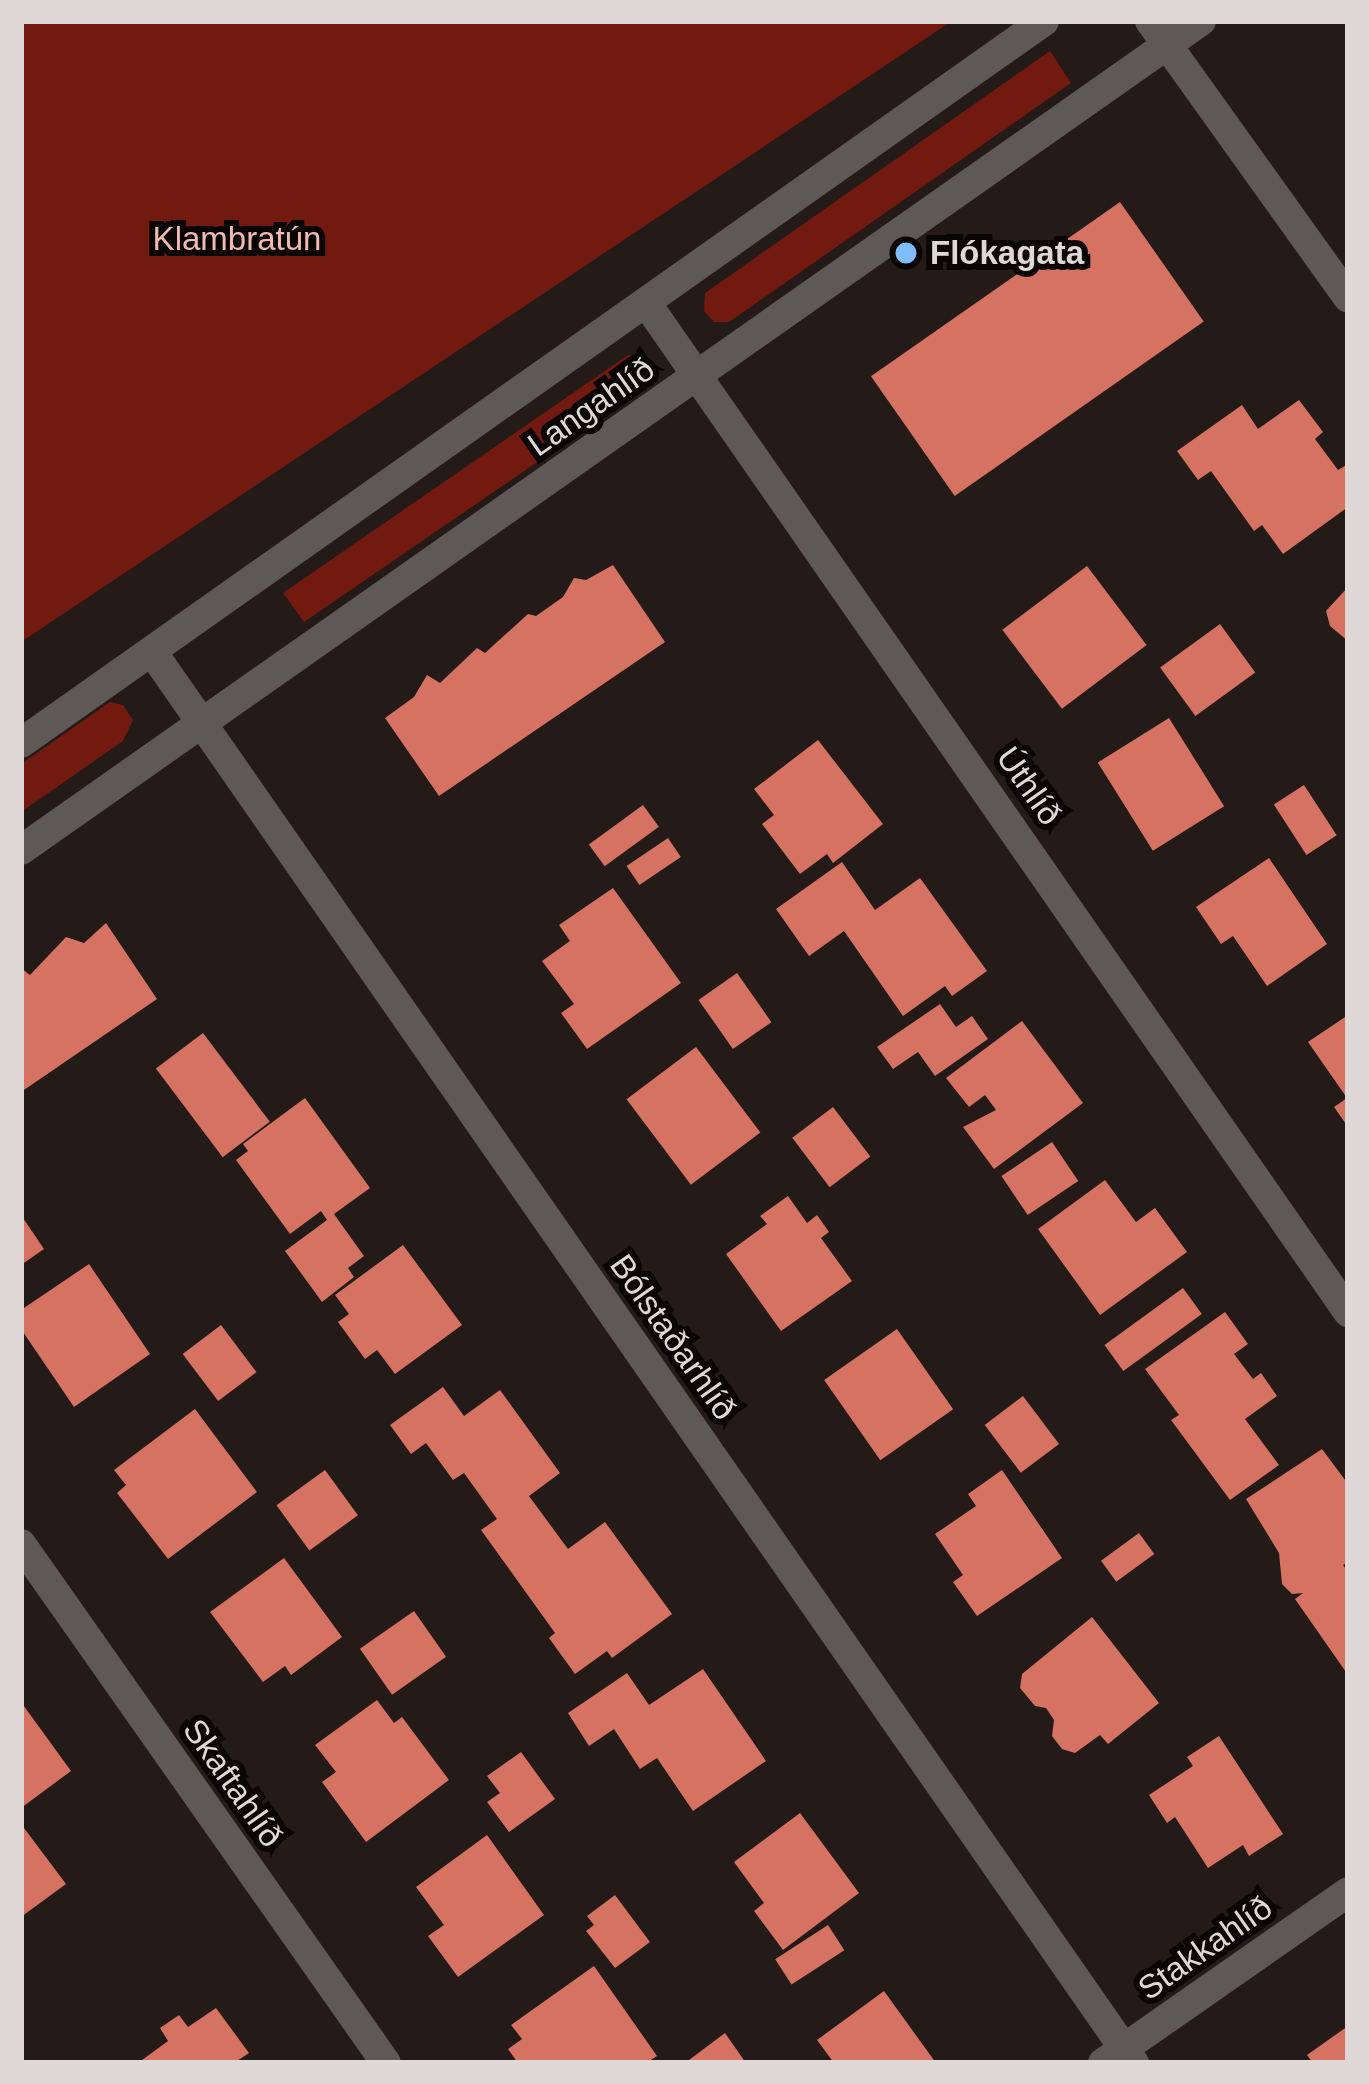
<!DOCTYPE html>
<meta charset="utf-8">
<style>
body{margin:0}
#map{position:relative;width:1369px;height:2084px;overflow:hidden;background:#241a18;font-family:Helvetica,sans-serif}
div>[style]{position:absolute}
.green>*{inset:0;background:#731a10}
.building>*{inset:0;background:#d57262;transform-origin:0 0}
.minor>*{height:30px;margin:-15px;padding:0 15px;transform-origin:15px;border-radius:15px;background:#5e5857}
.dots>*{width:33px;height:33px;translate:-50% -50%;box-sizing:border-box;border:6px solid #0a0606;border-radius:50%}
span{translate:-50% -50%;white-space:nowrap;text-align:center;line-height:1.15;-webkit-text-stroke:12px #0a0606;paint-order:stroke}
.park-label{font-size:33px;color:#efbab0}
.poi-label{font-size:33px;color:#dfd8d7;font-weight:700}
.left{translate:0 -50%;text-align:left}
.street-label{font-size:33px;color:#dfd8d7}
.frame{position:absolute;inset:0;border:24px solid #dfd8d7;pointer-events:none}
</style>
<div id="map">
<div class="green">
<i style="clip-path:polygon(21px 21px,952px 21px,21px 642px)"></i>
<i style="clip-path:polygon(1050px 51px,1071px 83px,729px 322px,714px 322px,704px 311px,705px 293px)"></i>
<i style="clip-path:polygon(628px 355px,643px 358px,655px 371px,651px 384px,304px 622px,283px 593px)"></i>
<i style="clip-path:polygon(110px 702px,123px 705px,133px 720px,123px 741px,21px 812px,21px 764px)"></i>
</div>
<div class="building">
<i style="left:1120px;top:202px;width:146px;height:304px;rotate:55deg"></i>
<i style="clip-path:polygon(1299px 400px,1323px 432px,1315px 439px,1338px 470px,1348px 464px,1348px 507px,1283px 554px,1262px 525px,1254px 531px,1211px 471px,1198px 480px,1177px 451px,1242px 405px,1258px 429px)"></i>
<i style="clip-path:polygon(613px 565px,665px 642px,439px 796px,385px 718px,414px 697px,427px 675px,440px 683px,477px 648px,485px 653px,528px 614px,536px 616px,563px 597px,574px 578px,586px 580px)"></i>
<i style="left:1087px;top:566px;width:99px;height:106px;rotate:53deg"></i>
<i style="clip-path:polygon(1348px 587px,1348px 641px,1330px 626px,1326px 611px)"></i>
<i style="left:1220px;top:624px;width:60px;height:74px;rotate:54deg"></i>
<i style="left:1169px;top:718px;width:104px;height:84px;rotate:58deg"></i>
<i style="clip-path:polygon(818px 740px,883px 824px,833px 863px,827px 854px,800px 874px,762px 824px,774px 815px,754px 789px)"></i>
<i style="left:1304px;top:785px;width:60px;height:36px;rotate:57deg"></i>
<i style="left:643px;top:805px;width:27px;height:67px;rotate:54deg"></i>
<i style="left:668px;top:838px;width:23px;height:50px;rotate:56deg"></i>
<i style="clip-path:polygon(1269px 858px,1327px 944px,1267px 986px,1233px 936px,1221px 944px,1196px 907px)"></i>
<i style="clip-path:polygon(842px 862px,875px 910px,920px 878px,987px 971px,952px 996px,945px 986px,903px 1016px,844px 931px,809px 956px,776px 909px)"></i>
<i style="clip-path:polygon(613px 888px,681px 983px,587px 1049px,561px 1013px,574px 1004px,542px 961px,570px 941px,559px 925px)"></i>
<i style="clip-path:polygon(106px 923px,157px 999px,21px 1092px,21px 968px,30px 975px,66px 937px,84px 943px)"></i>
<i style="left:737px;top:973px;width:60px;height:47px;rotate:55deg"></i>
<i style="clip-path:polygon(940px 1004px,956px 1027px,972px 1016px,988px 1039px,935px 1076px,918px 1052px,893px 1069px,877px 1047px)"></i>
<i style="clip-path:polygon(1348px 1015px,1348px 1127px,1334px 1107px,1347px 1098px,1308px 1042px)"></i>
<i style="clip-path:polygon(1022px 1021px,1083px 1103px,994px 1169px,963px 1127px,996px 1110px,985px 1095px,969px 1107px,946px 1078px)"></i>
<i style="left:203px;top:1033px;width:111px;height:59px;rotate:53deg"></i>
<i style="left:696px;top:1047px;width:107px;height:87px;rotate:53deg"></i>
<i style="clip-path:polygon(305px 1098px,370px 1188px,334px 1214px,364px 1256px,348px 1268px,354px 1277px,322px 1302px,285px 1251px,327px 1220px,321px 1211px,290px 1234px,236px 1160px,248px 1151px,243px 1144px)"></i>
<i style="left:833px;top:1107px;width:62px;height:51px;rotate:53deg"></i>
<i style="left:1052px;top:1142px;width:47px;height:61px;rotate:56deg"></i>
<i style="clip-path:polygon(1105px 1180px,1136px 1222px,1155px 1208px,1187px 1252px,1100px 1315px,1038px 1229px)"></i>
<i style="clip-path:polygon(788px 1196px,807px 1223px,817px 1215px,829px 1232px,821px 1238px,852px 1281px,781px 1331px,726px 1254px,767px 1224px,760px 1216px)"></i>
<i style="clip-path:polygon(21px 1215px,44px 1249px,21px 1265px)"></i>
<i style="clip-path:polygon(403px 1245px,462px 1325px,395px 1374px,377px 1350px,365px 1359px,338px 1322px,349px 1314px,335px 1295px)"></i>
<i style="clip-path:polygon(89px 1264px,150px 1354px,74px 1407px,21px 1329px,21px 1310px)"></i>
<i style="left:1183px;top:1288px;width:32px;height:97px;rotate:54deg"></i>
<i style="clip-path:polygon(1225px 1312px,1248px 1344px,1234px 1354px,1253px 1379px,1261px 1373px,1277px 1396px,1245px 1419px,1279px 1465px,1230px 1500px,1171px 1420px,1179px 1415px,1145px 1369px)"></i>
<i style="left:221px;top:1325px;width:59px;height:48px;rotate:53deg"></i>
<i style="left:897px;top:1329px;width:98px;height:89px;rotate:55deg"></i>
<i style="clip-path:polygon(443px 1387px,464px 1416px,500px 1390px,560px 1473px,529px 1496px,568px 1549px,605px 1522px,672px 1614px,612px 1658px,607px 1651px,575px 1674px,549px 1638px,555px 1633px,481px 1530px,497px 1519px,464px 1473px,453px 1480px,426px 1443px,411px 1454px,390px 1425px)"></i>
<i style="left:1023px;top:1396px;width:60px;height:48px;rotate:53deg"></i>
<i style="clip-path:polygon(195px 1409px,257px 1492px,168px 1559px,117px 1493px,126px 1485px,114px 1470px)"></i>
<i style="clip-path:polygon(1322px 1449px,1348px 1484px,1348px 1562px,1343px 1565px,1348px 1572px,1348px 1675px,1295px 1599px,1303px 1593px,1292px 1594px,1282px 1584px,1279px 1553px,1246px 1499px)"></i>
<i style="left:325px;top:1470px;width:56px;height:60px;rotate:54deg"></i>
<i style="clip-path:polygon(1002px 1470px,1062px 1558px,977px 1616px,953px 1582px,963px 1575px,935px 1534px,976px 1506px,968px 1494px)"></i>
<i style="left:1139px;top:1533px;width:26px;height:47px;rotate:54deg"></i>
<i style="clip-path:polygon(284px 1558px,342px 1637px,291px 1675px,285px 1666px,263px 1682px,210px 1612px)"></i>
<i style="left:414px;top:1611px;width:56px;height:66px;rotate:55deg"></i>
<i style="clip-path:polygon(1092px 1617px,1159px 1703px,1108px 1744px,1100px 1735px,1075px 1753px,1062px 1749px,1052px 1736px,1054px 1720px,1046px 1708px,1035px 1706px,1020px 1688px,1022px 1674px)"></i>
<i style="clip-path:polygon(703px 1669px,766px 1761px,693px 1811px,657px 1758px,640px 1769px,614px 1729px,589px 1746px,568px 1713px,627px 1673px,649px 1705px)"></i>
<i style="clip-path:polygon(377px 1700px,394px 1723px,402px 1717px,449px 1780px,366px 1842px,322px 1782px,336px 1772px,315px 1745px)"></i>
<i style="clip-path:polygon(21px 1702px,71px 1771px,21px 1808px)"></i>
<i style="clip-path:polygon(1219px 1736px,1283px 1834px,1249px 1856px,1243px 1845px,1208px 1868px,1175px 1817px,1167px 1823px,1149px 1795px,1193px 1766px,1187px 1757px)"></i>
<i style="clip-path:polygon(521px 1752px,555px 1799px,509px 1832px,487px 1802px,500px 1793px,487px 1776px)"></i>
<i style="clip-path:polygon(800px 1813px,859px 1893px,783px 1950px,754px 1911px,764px 1903px,734px 1862px)"></i>
<i style="clip-path:polygon(21px 1824px,66px 1884px,21px 1917px)"></i>
<i style="clip-path:polygon(487px 1835px,544px 1915px,458px 1977px,428px 1936px,444px 1925px,416px 1887px)"></i>
<i style="clip-path:polygon(615px 1895px,650px 1942px,615px 1968px,586px 1931px,594px 1925px,587px 1916px)"></i>
<i style="left:828px;top:1925px;width:30px;height:63px;rotate:57deg"></i>
<i style="clip-path:polygon(594px 1966px,657px 2056px,646px 2063px,518px 2063px,508px 2049px,522px 2039px,511px 2025px)"></i>
<i style="clip-path:polygon(884px 1991px,936px 2063px,834px 2063px,817px 2040px)"></i>
<i style="clip-path:polygon(216px 2008px,249px 2053px,234px 2063px,138px 2063px,168px 2041px,160px 2028px,179px 2015px,188px 2027px)"></i>
<i style="clip-path:polygon(1348px 2026px,1348px 2063px,1313px 2063px,1307px 2055px)"></i>
<i style="clip-path:polygon(725px 2033px,746px 2063px,685px 2063px)"></i>
</div>
<div class="minor">
<i style="left:1150px;top:21px;width:340px;rotate:54.4deg"></i>
<i style="left:647px;top:304px;width:1228px;rotate:55.18deg"></i>
<i style="left:153px;top:653px;width:1718px;rotate:55.17deg"></i>
<i style="left:21px;top:743px;width:1252px;rotate:-35.21deg"></i>
<i style="left:21px;top:850px;width:1442px;rotate:-35.09deg"></i>
<i style="left:21px;top:1544px;width:634px;rotate:54.88deg"></i>
<i style="left:1103px;top:2063px;width:299px;rotate:-34.9deg"></i>
</div>
<div class="dots">
<i style="left:906px;top:253px;background:#81bcfa"></i>
</div>
<div class="park-label">
<span style="left:237px;top:239px">Klambratún</span>
</div>
<div class="poi-label">
<span class="left" style="left:930px;top:253px">Flókagata</span>
</div>
<div class="street-label">
<span style="left:591px;top:407px;rotate:-35deg">Langahlíð</span>
<span style="left:1029px;top:786px;rotate:55deg">Úthlíð</span>
<span style="left:673px;top:1337px;rotate:55deg">Bólstaðarhlíð</span>
<span style="left:233px;top:1783px;rotate:55deg">Skaftahlíð</span>
<span style="left:1205px;top:1948px;rotate:-35deg">Stakkahlíð</span>
</div>
<div class="frame"></div>
</div>
